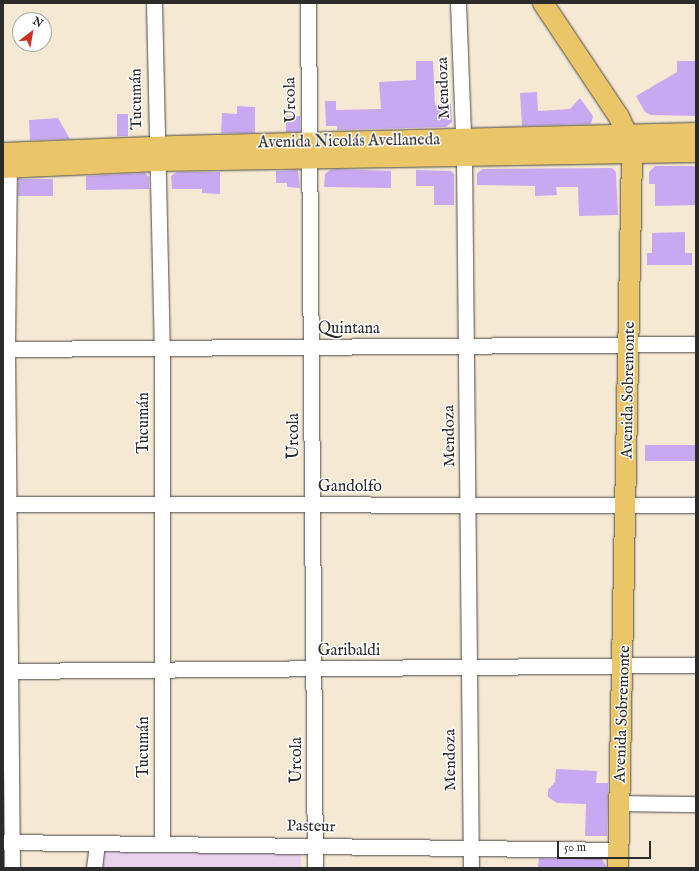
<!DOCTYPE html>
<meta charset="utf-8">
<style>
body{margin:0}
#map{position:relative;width:699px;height:871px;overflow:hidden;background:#f6e9d4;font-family:"IM FELL English",serif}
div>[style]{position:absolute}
.built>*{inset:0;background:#e9d2ed}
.building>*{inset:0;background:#c8a9f1;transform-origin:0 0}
.roads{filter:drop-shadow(0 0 1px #494844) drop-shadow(0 0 1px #494844)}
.minor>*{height:15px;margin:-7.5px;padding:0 7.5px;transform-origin:7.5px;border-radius:7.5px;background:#fff}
.major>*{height:20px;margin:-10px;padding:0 10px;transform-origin:10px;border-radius:10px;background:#ebc669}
span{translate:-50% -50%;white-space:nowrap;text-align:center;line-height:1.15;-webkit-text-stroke:3px #fff;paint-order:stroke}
.street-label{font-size:16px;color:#2b2b2b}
.frame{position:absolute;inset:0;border:4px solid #2b2b2b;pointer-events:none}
.north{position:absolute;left:12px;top:12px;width:40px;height:40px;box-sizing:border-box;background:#fff;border:1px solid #aaa;border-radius:50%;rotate:31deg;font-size:11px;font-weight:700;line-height:16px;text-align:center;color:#2b2b2b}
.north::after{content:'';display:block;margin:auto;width:14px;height:18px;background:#c8321e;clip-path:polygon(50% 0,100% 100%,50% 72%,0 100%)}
.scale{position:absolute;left:557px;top:841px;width:94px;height:18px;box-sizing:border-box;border:2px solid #2b2b2b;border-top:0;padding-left:5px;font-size:12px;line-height:14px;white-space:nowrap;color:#2b2b2b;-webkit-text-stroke:3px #fff;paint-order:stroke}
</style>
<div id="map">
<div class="built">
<i style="clip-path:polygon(102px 849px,301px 853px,301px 868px,100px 868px)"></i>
</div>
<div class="building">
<i style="clip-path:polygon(416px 61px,433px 61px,435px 105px,451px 104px,452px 122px,446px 127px,337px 130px,337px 126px,326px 126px,325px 101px,336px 101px,336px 110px,381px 109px,379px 82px,416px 80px)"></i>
<i style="clip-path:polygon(677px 61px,696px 61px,696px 116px,651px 115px,645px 112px,636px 96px,677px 72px)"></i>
<i style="clip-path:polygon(537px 92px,538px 111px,570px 109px,580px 98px,593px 116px,591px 124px,522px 126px,520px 93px)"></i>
<i style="clip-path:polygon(237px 106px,255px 107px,255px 133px,221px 133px,222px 113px,237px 114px)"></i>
<i style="left:117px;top:114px;width:11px;height:22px"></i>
<i style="left:286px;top:116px;width:14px;height:16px"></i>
<i style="clip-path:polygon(58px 118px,70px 139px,30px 140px,29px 120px)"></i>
<i style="clip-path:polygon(655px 166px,696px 166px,696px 205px,655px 206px,655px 184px,649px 184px,649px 172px)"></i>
<i style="clip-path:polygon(612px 168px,616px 172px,618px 215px,579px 216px,578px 187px,556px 187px,557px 195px,535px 196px,535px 186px,477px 185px,477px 173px,483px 169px)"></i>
<i style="clip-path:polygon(337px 169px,391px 171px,391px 188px,324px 187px,325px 174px,330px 170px)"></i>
<i style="clip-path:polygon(298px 170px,300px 188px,287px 187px,287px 183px,276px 183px,276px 171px)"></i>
<i style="clip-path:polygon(416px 170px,451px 171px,454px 174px,454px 205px,434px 205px,434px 186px,416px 186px)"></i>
<i style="clip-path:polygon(177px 172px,220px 172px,220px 194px,202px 193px,202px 189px,172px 189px,171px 176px)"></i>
<i style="clip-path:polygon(145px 173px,149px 177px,149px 189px,86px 190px,86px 176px)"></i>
<i style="left:53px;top:179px;width:17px;height:35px;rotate:90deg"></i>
<i style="clip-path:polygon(685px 232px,685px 253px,692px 253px,692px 265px,647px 265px,647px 253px,652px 253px,652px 233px)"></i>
<i style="left:645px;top:445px;width:51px;height:16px"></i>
<i style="clip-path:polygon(556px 769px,597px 771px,596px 783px,608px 783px,607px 836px,585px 836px,586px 804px,557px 803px,548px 797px,548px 790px,555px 782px)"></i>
<i style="clip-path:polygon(539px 858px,602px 859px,607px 868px,538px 868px)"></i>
</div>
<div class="roads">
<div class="minor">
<i style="left:154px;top:3px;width:345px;rotate:88.7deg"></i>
<i style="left:162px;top:348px;width:495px;rotate:90deg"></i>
<i style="left:308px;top:3px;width:865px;rotate:89.54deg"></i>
<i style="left:458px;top:3px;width:153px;rotate:87.8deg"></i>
<i style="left:464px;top:156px;width:712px;rotate:89.44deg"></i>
<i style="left:9px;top:157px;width:192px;rotate:90.6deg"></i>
<i style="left:7px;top:349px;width:519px;rotate:89.45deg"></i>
<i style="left:3px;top:349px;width:693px;rotate:-0.41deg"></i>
<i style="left:3px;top:504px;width:693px;rotate:0.08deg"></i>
<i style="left:3px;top:671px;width:693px;rotate:-0.5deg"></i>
<i style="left:620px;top:803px;width:76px;rotate:0.8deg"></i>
<i style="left:3px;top:842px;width:616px;rotate:0.74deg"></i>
<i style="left:94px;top:868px;width:25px;rotate:-83deg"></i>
</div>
<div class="major">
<i style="left:543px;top:3px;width:137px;rotate:56.3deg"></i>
<i style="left:619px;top:117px;width:21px;rotate:65deg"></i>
<i style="left:628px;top:136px;width:18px;rotate:77deg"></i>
<i style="left:632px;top:154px;width:714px;rotate:91.12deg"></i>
<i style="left:3px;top:153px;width:173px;rotate:-2.3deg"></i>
<i style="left:176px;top:146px;width:520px;rotate:-1.43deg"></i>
<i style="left:3px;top:168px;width:154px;rotate:-2.6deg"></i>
<i style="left:157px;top:161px;width:539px;rotate:-0.96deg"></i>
</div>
</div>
<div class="street-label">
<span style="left:444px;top:88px;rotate:-92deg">Mendoza</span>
<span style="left:137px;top:99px;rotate:-91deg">Tucumán</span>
<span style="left:291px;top:100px;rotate:-91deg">Urcola</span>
<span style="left:349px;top:142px;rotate:-1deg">Avenida Nicolás Avellaneda</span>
<span style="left:349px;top:329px">Quintana</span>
<span style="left:629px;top:390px;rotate:-89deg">Avenida Sobremonte</span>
<span style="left:144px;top:423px;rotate:-90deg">Tucumán</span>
<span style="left:294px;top:436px;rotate:-90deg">Urcola</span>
<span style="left:450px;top:436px;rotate:-91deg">Mendoza</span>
<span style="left:350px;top:487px">Gandolfo</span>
<span style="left:349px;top:651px">Garibaldi</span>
<span style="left:623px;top:714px;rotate:-88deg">Avenida Sobremonte</span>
<span style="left:144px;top:747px;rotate:-90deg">Tucumán</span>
<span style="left:297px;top:760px;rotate:-90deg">Urcola</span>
<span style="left:451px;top:760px;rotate:-91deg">Mendoza</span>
<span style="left:311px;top:827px;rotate:1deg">Pasteur</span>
</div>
<div class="frame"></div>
<div class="north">N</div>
<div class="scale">50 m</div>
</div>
